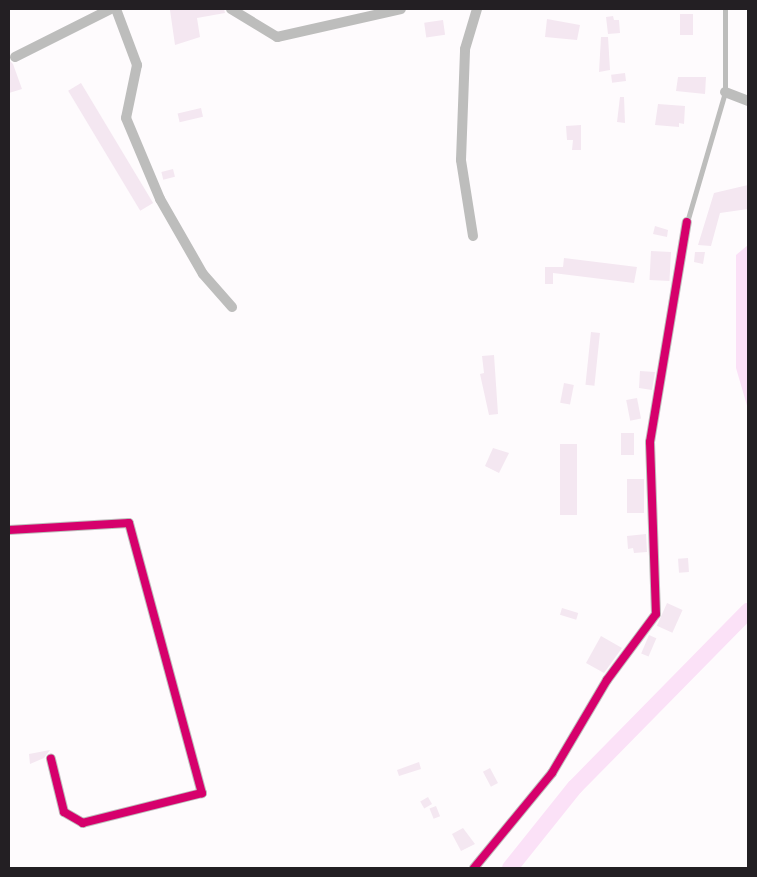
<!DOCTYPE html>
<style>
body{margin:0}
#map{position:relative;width:757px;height:877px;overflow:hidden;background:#fefbfd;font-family:"Public Sans",sans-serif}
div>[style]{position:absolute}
.water>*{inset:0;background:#fbe1f7}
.river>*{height:16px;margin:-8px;padding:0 8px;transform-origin:8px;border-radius:8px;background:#fbe1f7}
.building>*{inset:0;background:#f4e7f1;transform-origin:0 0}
.service>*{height:5px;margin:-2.5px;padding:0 2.5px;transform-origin:2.5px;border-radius:2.5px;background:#bdbdbc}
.minor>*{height:10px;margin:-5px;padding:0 5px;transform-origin:5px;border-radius:5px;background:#bdbdbc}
.cycleway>*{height:8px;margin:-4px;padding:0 4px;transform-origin:4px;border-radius:4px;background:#d6006c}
span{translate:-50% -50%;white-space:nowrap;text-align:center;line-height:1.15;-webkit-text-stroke:5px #fff;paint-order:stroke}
.frame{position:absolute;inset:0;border:10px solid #231f23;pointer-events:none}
</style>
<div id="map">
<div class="water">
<i style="clip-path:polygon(748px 245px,748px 409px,736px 368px,736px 255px)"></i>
</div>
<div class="river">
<i style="left:510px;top:868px;width:104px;rotate:-51.3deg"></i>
<i style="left:575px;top:787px;width:247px;rotate:-45.5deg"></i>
</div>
<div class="building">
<i style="clip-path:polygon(224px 9px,225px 13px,197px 18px,200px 37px,175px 45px,170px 10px)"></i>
<i style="left:693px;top:14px;width:21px;height:13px;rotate:90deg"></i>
<i style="clip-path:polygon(613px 16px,614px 20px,619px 20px,620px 33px,608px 34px,606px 17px)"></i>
<i style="clip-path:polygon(547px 19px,580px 25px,577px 40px,545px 37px)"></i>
<i style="left:443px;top:20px;width:15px;height:19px;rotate:82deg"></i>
<i style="clip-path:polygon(601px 37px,608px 37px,610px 70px,599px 72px)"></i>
<i style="clip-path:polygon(9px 60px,13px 64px,22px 89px,9px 93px)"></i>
<i style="left:625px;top:73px;width:8px;height:14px;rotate:83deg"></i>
<i style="clip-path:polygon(678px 77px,706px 77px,705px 94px,676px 91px)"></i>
<i style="left:81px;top:83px;width:140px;height:15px;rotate:59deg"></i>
<i style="clip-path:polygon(620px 97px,624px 97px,625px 123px,617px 122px)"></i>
<i style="clip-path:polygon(658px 104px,685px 106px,684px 124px,679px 123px,679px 127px,655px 125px)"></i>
<i style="left:201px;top:108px;width:9px;height:24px;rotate:77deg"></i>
<i style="clip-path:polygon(581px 125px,581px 150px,572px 150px,573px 140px,567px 140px,566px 126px)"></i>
<i style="left:173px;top:169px;width:8px;height:12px;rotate:76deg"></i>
<i style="clip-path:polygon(748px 185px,748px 209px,720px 213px,711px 246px,698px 245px,714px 193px)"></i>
<i style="clip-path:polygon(655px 226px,668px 230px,667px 237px,653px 234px)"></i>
<i style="left:651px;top:251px;width:20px;height:29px;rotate:3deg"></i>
<i style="clip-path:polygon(695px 252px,705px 252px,703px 264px,694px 262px)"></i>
<i style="clip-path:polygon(564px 258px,637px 267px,634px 283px,553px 273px,553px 284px,545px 284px,545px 267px,563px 267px)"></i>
<i style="left:591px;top:332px;width:9px;height:53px;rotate:6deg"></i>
<i style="clip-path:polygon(494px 355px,498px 414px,489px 415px,480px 374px,484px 373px,482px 356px)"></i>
<i style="clip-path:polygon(640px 371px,655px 372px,652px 390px,639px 388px)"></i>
<i style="left:564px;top:383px;width:10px;height:20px;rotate:11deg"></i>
<i style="left:637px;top:398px;width:21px;height:11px;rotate:79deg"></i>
<i style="left:621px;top:433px;width:13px;height:22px"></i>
<i style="left:560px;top:444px;width:17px;height:71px"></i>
<i style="clip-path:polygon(493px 448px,509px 453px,499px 473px,485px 466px)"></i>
<i style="left:627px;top:479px;width:17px;height:34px"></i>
<i style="clip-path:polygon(646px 534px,647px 552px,634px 553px,633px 548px,628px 549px,627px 536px)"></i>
<i style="left:688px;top:558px;width:14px;height:10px;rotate:86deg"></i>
<i style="left:667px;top:603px;width:17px;height:25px;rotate:24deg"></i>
<i style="left:562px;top:608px;width:17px;height:7px;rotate:17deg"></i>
<i style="left:649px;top:635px;width:8px;height:20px;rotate:23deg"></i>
<i style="clip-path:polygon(601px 636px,622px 648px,604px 673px,586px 663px)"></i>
<i style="clip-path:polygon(50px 750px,44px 758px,30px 764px,29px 754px)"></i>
<i style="clip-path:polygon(419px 762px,421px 769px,399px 776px,397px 770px)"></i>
<i style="left:490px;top:768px;width:17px;height:8px;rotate:62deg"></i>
<i style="left:428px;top:797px;width:8px;height:9px;rotate:60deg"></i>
<i style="left:436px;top:806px;width:11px;height:7px;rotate:68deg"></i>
<i style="clip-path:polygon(463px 828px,475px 844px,461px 851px,452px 834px)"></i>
</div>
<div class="service">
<i style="left:687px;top:222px;width:135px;rotate:-73.7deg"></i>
<i style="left:725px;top:92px;width:83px;rotate:-90deg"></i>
</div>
<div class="minor">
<i style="left:116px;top:9px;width:60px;rotate:69.4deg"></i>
<i style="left:137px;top:65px;width:54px;rotate:101.7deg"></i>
<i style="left:126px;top:118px;width:88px;rotate:67.2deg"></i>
<i style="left:160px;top:199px;width:86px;rotate:60.2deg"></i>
<i style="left:203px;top:274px;width:44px;rotate:48.7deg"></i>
<i style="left:231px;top:9px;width:54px;rotate:31.3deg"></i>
<i style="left:277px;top:37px;width:127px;rotate:-12.7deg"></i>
<i style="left:15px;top:57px;width:107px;rotate:-26.6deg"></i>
<i style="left:725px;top:92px;width:25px;rotate:21deg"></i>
<i style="left:473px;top:236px;width:77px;rotate:-99deg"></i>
<i style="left:461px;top:160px;width:111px;rotate:-87.9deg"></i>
<i style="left:465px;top:49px;width:42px;rotate:-73.3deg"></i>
<i style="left:9px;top:530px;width:120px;rotate:-3.3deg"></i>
<i style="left:129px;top:523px;width:280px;rotate:74.9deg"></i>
<i style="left:202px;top:793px;width:123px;rotate:165.9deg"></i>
<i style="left:83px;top:823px;width:22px;rotate:-150deg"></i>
<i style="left:64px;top:812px;width:55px;rotate:-103.8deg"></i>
<i style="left:474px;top:868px;width:123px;rotate:-50.6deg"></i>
<i style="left:552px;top:773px;width:108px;rotate:-59.4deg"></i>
<i style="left:607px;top:680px;width:82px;rotate:-53.4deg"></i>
<i style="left:656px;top:614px;width:172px;rotate:-92deg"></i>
<i style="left:650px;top:442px;width:223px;rotate:-80.5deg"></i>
</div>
<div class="cycleway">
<i style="left:9px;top:530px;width:120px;rotate:-3.3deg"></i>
<i style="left:129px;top:523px;width:280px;rotate:74.9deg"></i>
<i style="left:202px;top:793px;width:123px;rotate:165.9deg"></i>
<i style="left:83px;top:823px;width:22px;rotate:-150deg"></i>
<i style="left:64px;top:812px;width:55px;rotate:-103.8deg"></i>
<i style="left:474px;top:868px;width:123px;rotate:-50.6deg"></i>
<i style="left:552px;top:773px;width:108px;rotate:-59.4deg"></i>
<i style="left:607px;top:680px;width:82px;rotate:-53.4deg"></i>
<i style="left:656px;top:614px;width:172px;rotate:-92deg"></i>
<i style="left:650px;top:442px;width:223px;rotate:-80.5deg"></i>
</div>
<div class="frame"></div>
</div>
